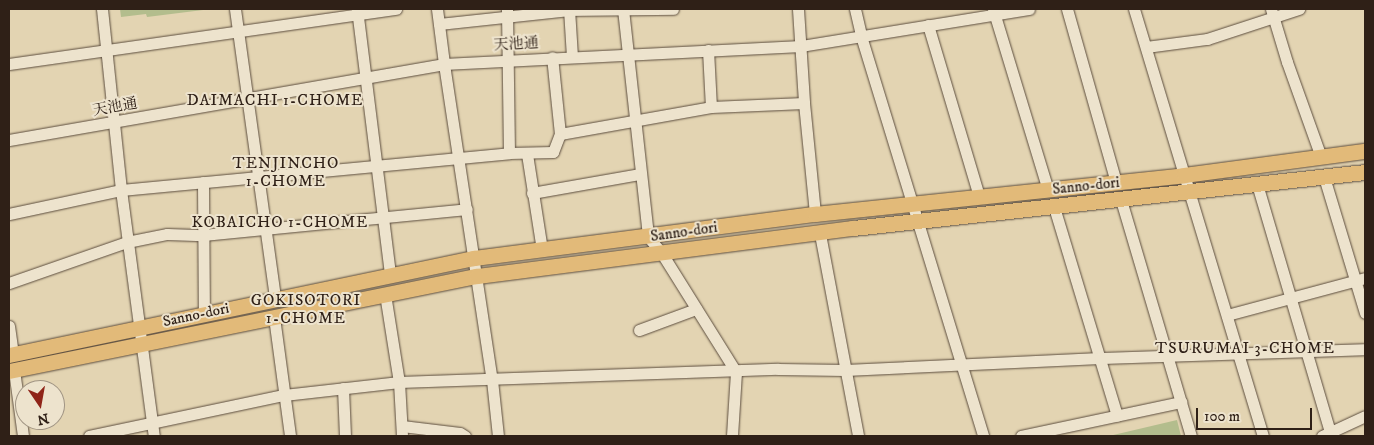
<!DOCTYPE html>
<meta charset="utf-8">
<style>
body{margin:0}
#map{position:relative;width:1374px;height:445px;overflow:hidden;background:#e3d4b2;font-family:"IM FELL DW Pica","Noto Serif JP",serif}
div>[style]{position:absolute}
.green>*{inset:0;background:#b3bd8d}
.roads{filter:drop-shadow(0 0 1px #5c4d3e) drop-shadow(0 0 1px #5c4d3e)}
.minor>*{height:11px;margin:-5.5px;padding:0 5.5px;transform-origin:5.5px;border-radius:5.5px;background:#ede3cd}
.major>*{height:15px;margin:-7.5px;padding:0 7.5px;transform-origin:7.5px;border-radius:7.5px;background:#e2ba79}
span{translate:-50% -50%;white-space:nowrap;text-align:center;line-height:1.15;-webkit-text-stroke:4px #ede3cd;paint-order:stroke}
.street-label{font-size:15px;color:#2f2017}
.neighbourhood-label{font-size:16px;color:#2f2017;letter-spacing:1px}
.frame{position:absolute;inset:0;border:10px solid #2f2017;pointer-events:none}
.north{position:absolute;left:15px;top:380px;width:50px;height:50px;box-sizing:border-box;background:#ede3cd;border:1px solid #a19584;border-radius:50%;rotate:168deg;font-size:14px;font-weight:700;line-height:20px;text-align:center;color:#2f2017}
.north::after{content:'';display:block;margin:auto;width:18px;height:22px;background:#8f2418;clip-path:polygon(50% 0,100% 100%,50% 72%,0 100%)}
.scale{position:absolute;left:1196px;top:408px;width:116px;height:22px;box-sizing:border-box;border:2px solid #2f2017;border-top:0;padding-left:6px;font-size:15px;line-height:18px;white-space:nowrap;color:#2f2017;-webkit-text-stroke:4px #ede3cd;paint-order:stroke}
</style>
<div id="map">
<div class="green">
<i style="clip-path:polygon(120px 9px,203px 9px,203px 10px,147px 17px,146px 14px,121px 17px)"></i>
<i style="clip-path:polygon(1177px 420px,1181px 436px,1109px 436px)"></i>
</div>
<div class="roads">
<div class="minor">
<i style="left:102px;top:9px;width:182px;rotate:84deg"></i>
<i style="left:121px;top:190px;width:248px;rotate:82.4deg"></i>
<i style="left:235px;top:9px;width:292px;rotate:82.1deg"></i>
<i style="left:357px;top:9px;width:268px;rotate:82.9deg"></i>
<i style="left:437px;top:9px;width:55px;rotate:82.7deg"></i>
<i style="left:444px;top:64px;width:320px;rotate:81.4deg"></i>
<i style="left:492px;top:380px;width:56px;rotate:83.9deg"></i>
<i style="left:569px;top:9px;width:48px;rotate:86.4deg"></i>
<i style="left:623px;top:9px;width:229px;rotate:83.7deg"></i>
<i style="left:648px;top:237px;width:20px;rotate:49deg"></i>
<i style="left:661px;top:252px;width:142px;rotate:58deg"></i>
<i style="left:736px;top:372px;width:64px;rotate:93.6deg"></i>
<i style="left:798px;top:9px;width:94px;rotate:86.3deg"></i>
<i style="left:804px;top:103px;width:112px;rotate:84.3deg"></i>
<i style="left:855px;top:9px;width:28px;rotate:77deg"></i>
<i style="left:861px;top:36px;width:418px;rotate:73deg"></i>
<i style="left:993px;top:9px;width:189px;rotate:73.1deg"></i>
<i style="left:1067px;top:9px;width:180px;rotate:74.2deg"></i>
<i style="left:1134px;top:9px;width:446px;rotate:73.2deg"></i>
<i style="left:1271px;top:9px;width:55px;rotate:73.2deg"></i>
<i style="left:1287px;top:62px;width:101px;rotate:70.3deg"></i>
<i style="left:507px;top:10px;width:143px;rotate:89.2deg"></i>
<i style="left:439px;top:24px;width:131px;rotate:-6.1deg"></i>
<i style="left:569px;top:10px;width:104px;rotate:-0.6deg"></i>
<i style="left:928px;top:25px;width:178px;rotate:73.4deg"></i>
<i style="left:1146px;top:47px;width:62px;rotate:-7.5deg"></i>
<i style="left:1207px;top:39px;width:97px;rotate:-18.1deg"></i>
<i style="left:708px;top:50px;width:57px;rotate:87deg"></i>
<i style="left:9px;top:64px;width:391px;rotate:-8.1deg"></i>
<i style="left:560px;top:134px;width:153px;rotate:-10.1deg"></i>
<i style="left:711px;top:107px;width:93px;rotate:-2.5deg"></i>
<i style="left:9px;top:140px;width:442px;rotate:-9.9deg"></i>
<i style="left:444px;top:64px;width:357px;rotate:-2.9deg"></i>
<i style="left:801px;top:46px;width:231px;rotate:-9.2deg"></i>
<i style="left:527px;top:154px;width:97px;rotate:81.1deg"></i>
<i style="left:1324px;top:177px;width:142px;rotate:73.2deg"></i>
<i style="left:203px;top:182px;width:132px;rotate:89.6deg"></i>
<i style="left:1257px;top:184px;width:263px;rotate:73.6deg"></i>
<i style="left:532px;top:193px;width:110px;rotate:-10deg"></i>
<i style="left:1121px;top:200px;width:246px;rotate:73.5deg"></i>
<i style="left:1054px;top:207px;width:218px;rotate:73.2deg"></i>
<i style="left:9px;top:214px;width:115px;rotate:-12.1deg"></i>
<i style="left:121px;top:190px;width:390px;rotate:-5.4deg"></i>
<i style="left:509px;top:153px;width:44px;rotate:-1.3deg"></i>
<i style="left:553px;top:152px;width:19px;rotate:-69deg"></i>
<i style="left:560px;top:134px;width:77px;rotate:-95.9deg"></i>
<i style="left:820px;top:234px;width:206px;rotate:79.3deg"></i>
<i style="left:9px;top:283px;width:125px;rotate:-19.2deg"></i>
<i style="left:127px;top:242px;width:41px;rotate:-11.3deg"></i>
<i style="left:167px;top:234px;width:36px;rotate:2deg"></i>
<i style="left:203px;top:235px;width:265px;rotate:-5.6deg"></i>
<i style="left:385px;top:294px;width:89px;rotate:81deg"></i>
<i style="left:399px;top:382px;width:54px;rotate:86.8deg"></i>
<i style="left:1227px;top:315px;width:143px;rotate:-15deg"></i>
<i style="left:274px;top:317px;width:120px;rotate:82.3deg"></i>
<i style="left:9px;top:326px;width:28px;rotate:82deg"></i>
<i style="left:639px;top:330px;width:61px;rotate:-20.2deg"></i>
<i style="left:14px;top:370px;width:67px;rotate:82.2deg"></i>
<i style="left:343px;top:388px;width:48px;rotate:87.6deg"></i>
<i style="left:402px;top:426px;width:58px;rotate:6.9deg"></i>
<i style="left:460px;top:433px;width:6px;rotate:31deg"></i>
<i style="left:89px;top:436px;width:199px;rotate:-11.9deg"></i>
<i style="left:284px;top:395px;width:116px;rotate:-6.4deg"></i>
<i style="left:399px;top:382px;width:379px;rotate:-2deg"></i>
<i style="left:778px;top:369px;width:67px;rotate:0.9deg"></i>
<i style="left:845px;top:370px;width:255px;rotate:-2.7deg"></i>
<i style="left:1100px;top:358px;width:265px;rotate:-1.9deg"></i>
<i style="left:1021px;top:436px;width:164px;rotate:-12deg"></i>
<i style="left:1322px;top:436px;width:47px;rotate:-24.9deg"></i>
</div>
<div class="major">
<i style="left:9px;top:355px;width:475px;rotate:-11.8deg"></i>
<i style="left:474px;top:258px;width:344px;rotate:-7.4deg"></i>
<i style="left:815px;top:214px;width:371px;rotate:-6deg"></i>
<i style="left:1184px;top:175px;width:183px;rotate:-7.6deg"></i>
<i style="left:9px;top:371px;width:478px;rotate:-11.5deg"></i>
<i style="left:477px;top:276px;width:379px;rotate:-7.3deg"></i>
<i style="left:853px;top:228px;width:515px;rotate:-6.24deg"></i>
</div>
</div>
<div class="street-label">
<span style="left:516px;top:44px;rotate:-3deg">天池通</span>
<span style="left:115px;top:107px;rotate:-10deg">天池通</span>
<span style="left:1086px;top:186px;rotate:-6deg">Sanno-dori</span>
<span style="left:684px;top:232px;rotate:-8deg">Sanno-dori</span>
<span style="left:196px;top:315px;rotate:-12deg">Sanno-dori</span>
</div>
<div class="neighbourhood-label">
<span style="left:275px;top:100px">DAIMACHI 1-CHOME</span>
<span style="left:286px;top:172px">TENJINCHO<br>1-CHOME</span>
<span style="left:280px;top:222px">KOBAICHO 1-CHOME</span>
<span style="left:306px;top:309px">GOKISOTORI<br>1-CHOME</span>
<span style="left:1245px;top:348px">TSURUMAI 3-CHOME</span>
</div>
<div class="frame"></div>
<div class="north">N</div>
<div class="scale">100 m</div>
</div>
